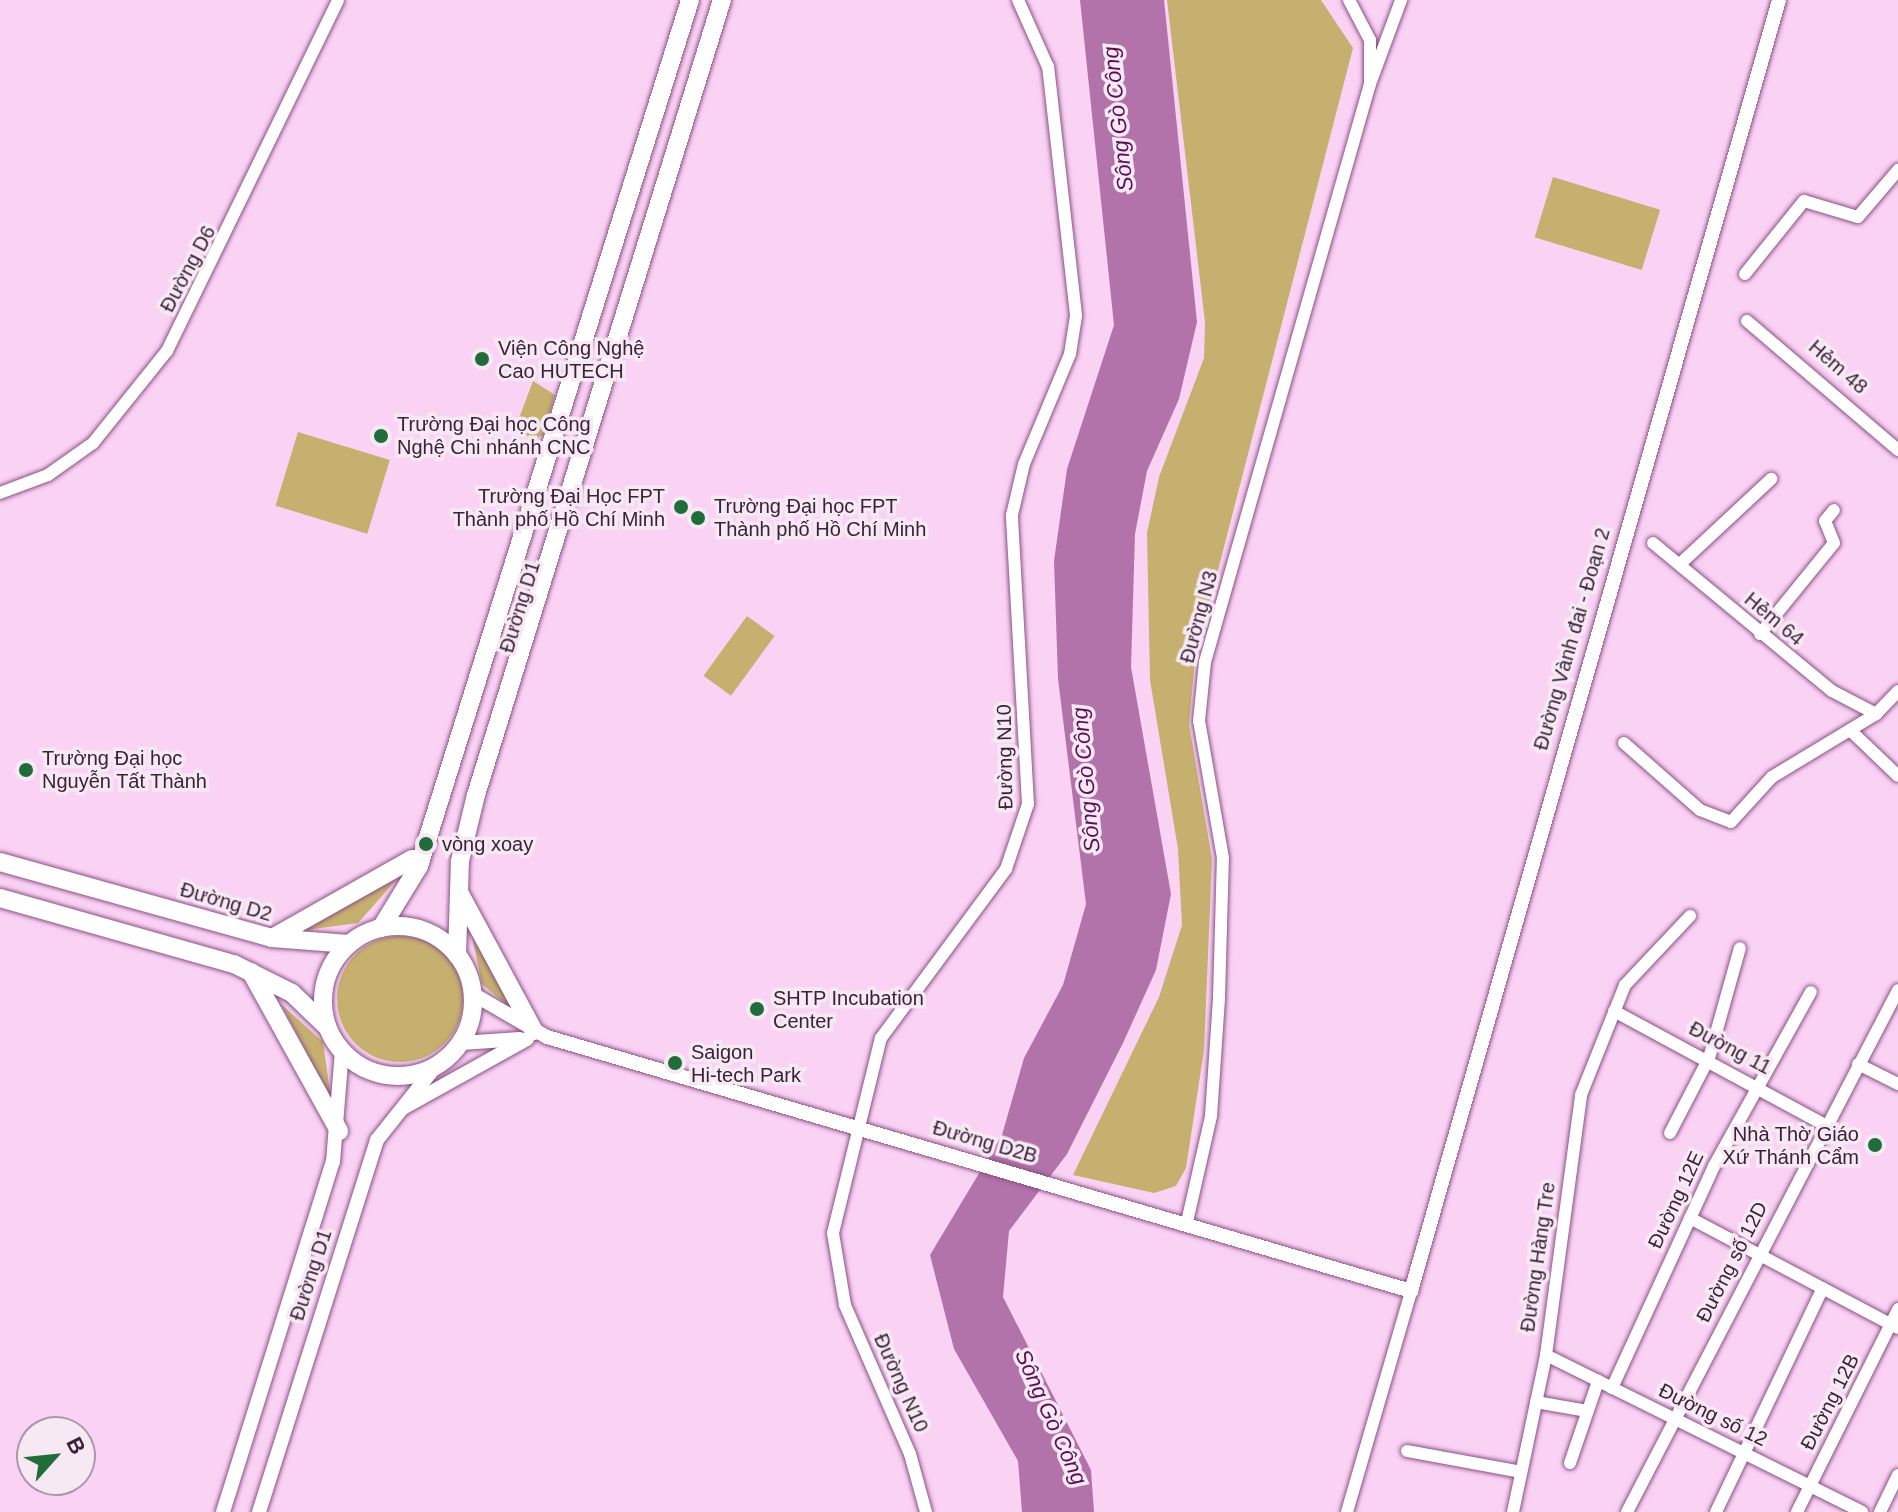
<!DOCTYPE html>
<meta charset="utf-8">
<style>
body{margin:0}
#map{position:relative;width:1898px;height:1512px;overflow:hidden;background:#fad2f4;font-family:Arial,sans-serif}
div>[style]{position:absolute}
.green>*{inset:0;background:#c6b06f;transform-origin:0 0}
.round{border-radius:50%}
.water>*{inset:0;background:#b273aa}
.roads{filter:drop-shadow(0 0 2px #8b5184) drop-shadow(0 0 2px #8b5184)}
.minor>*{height:12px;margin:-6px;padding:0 6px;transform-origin:6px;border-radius:6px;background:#fff}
.tertiary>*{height:14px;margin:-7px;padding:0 7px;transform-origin:7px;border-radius:7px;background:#fff}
.primary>*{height:18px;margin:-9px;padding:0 9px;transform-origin:9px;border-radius:9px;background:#fff}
.primary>.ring{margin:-9px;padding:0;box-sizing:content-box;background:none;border:18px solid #fff;border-radius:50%}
.dots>*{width:22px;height:22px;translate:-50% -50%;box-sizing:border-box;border:4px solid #f6e9f4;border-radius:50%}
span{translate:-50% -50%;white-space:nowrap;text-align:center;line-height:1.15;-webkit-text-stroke:7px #f6e9f4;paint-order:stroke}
.street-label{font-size:20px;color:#3b2238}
.poi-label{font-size:20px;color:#3b2238}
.left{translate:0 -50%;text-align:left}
.right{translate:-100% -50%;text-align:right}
.water-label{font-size:22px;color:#5c0e56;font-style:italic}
.north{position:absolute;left:16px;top:1416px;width:80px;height:80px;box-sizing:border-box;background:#f6e9f4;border:2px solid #ab99a9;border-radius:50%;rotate:63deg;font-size:22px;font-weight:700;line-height:32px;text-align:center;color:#3b2238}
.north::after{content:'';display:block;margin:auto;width:28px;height:36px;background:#206c3b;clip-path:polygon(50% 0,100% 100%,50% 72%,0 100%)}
</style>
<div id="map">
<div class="green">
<i style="clip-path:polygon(1167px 0,1321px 0,1353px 48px,1195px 659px,1189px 724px,1212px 859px,1204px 1050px,1186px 1168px,1176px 1186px,1154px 1193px,1073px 1175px,1159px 997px,1182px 925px,1178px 849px,1150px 680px,1147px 533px,1159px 477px,1204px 358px,1205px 322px)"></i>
<i style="left:1553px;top:177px;width:112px;height:63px;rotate:17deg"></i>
<i style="clip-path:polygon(533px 381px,555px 395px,544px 435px,533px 439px,515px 429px)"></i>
<i style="left:298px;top:432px;width:96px;height:77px;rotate:17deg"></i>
<i style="left:747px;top:616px;width:34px;height:74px;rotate:36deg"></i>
<i style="clip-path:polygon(397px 879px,358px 923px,298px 931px)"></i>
<i style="clip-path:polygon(469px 922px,521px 1017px,482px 984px)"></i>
<i class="round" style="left:337px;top:936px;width:126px;height:126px"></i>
<i style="clip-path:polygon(281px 1004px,323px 1042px,331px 1099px)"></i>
</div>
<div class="water">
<i style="clip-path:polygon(1080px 0,1164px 0,1197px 322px,1179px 399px,1147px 471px,1135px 534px,1131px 667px,1171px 894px,1156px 970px,1123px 1043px,1067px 1154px,1009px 1231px,1003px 1297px,1091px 1470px,1094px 1512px,1022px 1512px,1018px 1461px,954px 1349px,930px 1255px,1002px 1135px,1024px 1058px,1063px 985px,1086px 904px,1058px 679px,1054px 561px,1067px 469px,1114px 325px)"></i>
</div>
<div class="roads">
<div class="minor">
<i style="left:1370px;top:84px;width:90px;rotate:-69.7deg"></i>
<i style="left:1745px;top:274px;width:94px;rotate:-51.1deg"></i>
<i style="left:1804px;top:201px;width:56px;rotate:16.5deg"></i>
<i style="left:1858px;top:217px;width:62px;rotate:-49.6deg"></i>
<i style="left:1747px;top:321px;width:199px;rotate:40.5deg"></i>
<i style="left:0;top:493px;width:51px;rotate:-20.6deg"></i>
<i style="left:48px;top:475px;width:55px;rotate:-35.4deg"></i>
<i style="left:93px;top:443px;width:118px;rotate:-51.2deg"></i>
<i style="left:167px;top:351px;width:390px;rotate:-64deg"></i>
<i style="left:1653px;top:543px;width:232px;rotate:39.6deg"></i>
<i style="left:1832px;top:691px;width:50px;rotate:27.6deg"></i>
<i style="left:1680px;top:564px;width:125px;rotate:-43deg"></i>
<i style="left:1760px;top:634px;width:117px;rotate:-50.9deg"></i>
<i style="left:1834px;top:543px;width:24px;rotate:-112deg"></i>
<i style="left:1825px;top:521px;width:14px;rotate:-51deg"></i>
<i style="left:1850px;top:730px;width:66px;rotate:43.8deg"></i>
<i style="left:1624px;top:743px;width:101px;rotate:41.4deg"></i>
<i style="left:1700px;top:810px;width:33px;rotate:21deg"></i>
<i style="left:1731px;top:822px;width:61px;rotate:-47.7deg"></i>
<i style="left:1772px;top:777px;width:122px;rotate:-31.2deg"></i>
<i style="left:1876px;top:714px;width:32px;rotate:-46deg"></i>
<i style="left:1614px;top:1011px;width:240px;rotate:28.4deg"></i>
<i style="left:1858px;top:1064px;width:45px;rotate:26.6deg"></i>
<i style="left:1670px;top:1133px;width:85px;rotate:-62.5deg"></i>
<i style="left:1709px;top:1058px;width:114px;rotate:-74.3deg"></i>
<i style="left:1690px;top:1218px;width:235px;rotate:27.9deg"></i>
<i style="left:1187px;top:1222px;width:109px;rotate:-77.2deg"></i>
<i style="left:1211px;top:1116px;width:118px;rotate:-86.1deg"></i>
<i style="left:1219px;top:998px;width:140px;rotate:-88.4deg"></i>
<i style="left:1223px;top:858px;width:139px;rotate:-99.9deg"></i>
<i style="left:1199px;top:721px;width:59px;rotate:-84.2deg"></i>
<i style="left:1205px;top:662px;width:601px;rotate:-74.07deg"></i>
<i style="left:1370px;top:84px;width:44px;rotate:-90deg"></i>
<i style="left:1370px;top:40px;width:45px;rotate:-117.7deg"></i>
<i style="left:1546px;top:1355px;width:353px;rotate:26.4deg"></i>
<i style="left:1612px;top:1388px;width:244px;rotate:-65.3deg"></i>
<i style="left:1714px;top:1166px;width:199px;rotate:-60.9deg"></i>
<i style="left:1536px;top:1402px;width:52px;rotate:10deg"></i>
<i style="left:1407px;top:1451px;width:116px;rotate:10.4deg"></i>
<i style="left:1570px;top:1463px;width:87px;rotate:-71.1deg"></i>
<i style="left:926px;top:1512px;width:60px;rotate:-105.4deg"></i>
<i style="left:910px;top:1454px;width:163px;rotate:-113.6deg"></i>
<i style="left:845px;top:1305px;width:73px;rotate:-99.5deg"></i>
<i style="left:833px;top:1233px;width:201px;rotate:-76.2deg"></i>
<i style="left:881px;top:1038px;width:210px;rotate:-53.5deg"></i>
<i style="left:1006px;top:869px;width:69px;rotate:-71.3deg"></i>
<i style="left:1028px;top:804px;width:289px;rotate:-93.2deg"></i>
<i style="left:1012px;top:515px;width:52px;rotate:-76.8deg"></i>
<i style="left:1024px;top:464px;width:119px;rotate:-67.3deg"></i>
<i style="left:1070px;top:354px;width:39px;rotate:-81deg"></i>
<i style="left:1076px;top:315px;width:250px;rotate:-96.4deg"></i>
<i style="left:1048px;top:67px;width:73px;rotate:-114.1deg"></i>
<i style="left:1347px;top:1512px;width:230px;rotate:-73.8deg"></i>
<i style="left:1513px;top:1512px;width:160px;rotate:-78.1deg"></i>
<i style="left:1546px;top:1355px;width:262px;rotate:-82.3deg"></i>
<i style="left:1581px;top:1095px;width:118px;rotate:-68.2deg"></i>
<i style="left:1625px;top:985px;width:95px;rotate:-46.7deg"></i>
<i style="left:1627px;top:1512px;width:588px;rotate:-62.56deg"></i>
<i style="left:1716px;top:1512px;width:248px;rotate:-64.5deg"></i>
<i style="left:1797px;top:1512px;width:227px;rotate:-63.5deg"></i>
<i style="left:1880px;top:1512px;width:41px;rotate:-64.1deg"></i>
</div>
<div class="tertiary">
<i style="left:473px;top:994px;width:86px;rotate:30.2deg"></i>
<i style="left:547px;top:1037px;width:901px;rotate:16.38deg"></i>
<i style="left:1411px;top:1291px;width:1342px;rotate:-74.09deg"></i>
<i style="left:461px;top:1043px;width:59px;rotate:-3.9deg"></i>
<i style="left:403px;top:1108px;width:142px;rotate:-29.1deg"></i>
<i style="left:223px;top:1512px;width:367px;rotate:-72.6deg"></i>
<i style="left:333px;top:1162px;width:112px;rotate:-85.4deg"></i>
<i style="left:259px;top:1512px;width:390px;rotate:-72.4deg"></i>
<i style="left:377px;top:1140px;width:93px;rotate:-51.5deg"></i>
</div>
<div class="primary">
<i style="left:0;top:862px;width:282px;rotate:15.6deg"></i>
<i style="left:272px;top:938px;width:77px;rotate:4.5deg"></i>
<i style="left:459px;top:892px;width:158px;rotate:61.7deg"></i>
<i style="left:0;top:898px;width:243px;rotate:15.8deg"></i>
<i style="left:234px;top:964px;width:65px;rotate:26.6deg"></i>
<i style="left:292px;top:993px;width:49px;rotate:44.2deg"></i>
<i class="ring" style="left:323px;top:926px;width:132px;height:132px"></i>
<i style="left:381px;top:928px;width:73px;rotate:-58.5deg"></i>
<i style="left:419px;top:866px;width:907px;rotate:-72.62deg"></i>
<i style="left:272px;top:938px;width:161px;rotate:-29.4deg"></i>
<i style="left:457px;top:955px;width:94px;rotate:-88.2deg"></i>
<i style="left:460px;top:861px;width:68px;rotate:-76.4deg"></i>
<i style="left:476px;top:795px;width:832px;rotate:-72.81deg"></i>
<i style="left:251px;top:972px;width:182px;rotate:61deg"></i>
</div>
</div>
<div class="dots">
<i style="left:482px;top:359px;background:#206c3b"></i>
<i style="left:381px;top:436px;background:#206c3b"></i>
<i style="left:681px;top:507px;background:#206c3b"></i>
<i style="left:698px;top:518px;background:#206c3b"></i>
<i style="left:26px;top:770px;background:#206c3b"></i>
<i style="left:426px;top:844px;background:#206c3b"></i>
<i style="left:757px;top:1009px;background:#206c3b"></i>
<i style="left:675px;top:1063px;background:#206c3b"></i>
<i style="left:1875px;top:1145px;background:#206c3b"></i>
</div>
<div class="street-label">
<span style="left:188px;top:269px;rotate:-62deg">Đường D6</span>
<span style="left:1838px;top:367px;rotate:41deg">Hẻm 48</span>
<span style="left:520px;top:607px;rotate:-73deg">Đường D1</span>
<span style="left:1199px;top:617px;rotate:-75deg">Đường N3</span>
<span style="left:1774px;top:619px;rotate:40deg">Hẻm 64</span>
<span style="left:1572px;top:639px;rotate:-74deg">Đường Vành đai - Đoạn 2</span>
<span style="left:1005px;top:757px;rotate:-91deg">Đường N10</span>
<span style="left:226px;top:902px;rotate:16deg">Đường D2</span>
<span style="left:1730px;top:1048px;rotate:28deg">Đường 11</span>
<span style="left:985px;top:1142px;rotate:16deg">Đường D2B</span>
<span style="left:1676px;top:1200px;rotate:-65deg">Đường 12E</span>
<span style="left:1538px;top:1257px;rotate:-82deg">Đường Hàng Tre</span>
<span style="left:1732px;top:1262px;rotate:-63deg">Đường số 12D</span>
<span style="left:311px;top:1275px;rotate:-72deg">Đường D1</span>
<span style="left:901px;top:1383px;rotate:66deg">Đường N10</span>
<span style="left:1830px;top:1402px;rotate:-63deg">Đường 12B</span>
<span style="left:1713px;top:1415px;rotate:26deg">Đường số 12</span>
</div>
<div class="poi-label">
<span class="left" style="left:498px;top:360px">Viện Công Nghệ<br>Cao HUTECH</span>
<span class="left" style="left:397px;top:436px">Trường Đại học Công<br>Nghệ Chi nhánh CNC</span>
<span class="right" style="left:665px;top:508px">Trường Đại Học FPT<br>Thành phố Hồ Chí Minh</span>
<span class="left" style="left:714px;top:518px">Trường Đại học FPT<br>Thành phố Hồ Chí Minh</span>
<span class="left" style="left:42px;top:770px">Trường Đại học<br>Nguyễn Tất Thành</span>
<span class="left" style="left:442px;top:844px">vòng xoay</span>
<span class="left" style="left:773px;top:1010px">SHTP Incubation<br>Center</span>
<span class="left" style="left:691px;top:1064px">Saigon<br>Hi-tech Park</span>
<span class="right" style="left:1859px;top:1146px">Nhà Thờ Giáo<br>Xứ Thánh Cẩm</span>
</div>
<div class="water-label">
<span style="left:1118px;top:119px;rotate:-96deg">Sông Gò Công</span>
<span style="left:1086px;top:780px;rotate:-95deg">Sông Gò Công</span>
<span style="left:1051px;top:1417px;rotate:66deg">Sông Gò Công</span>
</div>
<div class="north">B</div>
</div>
